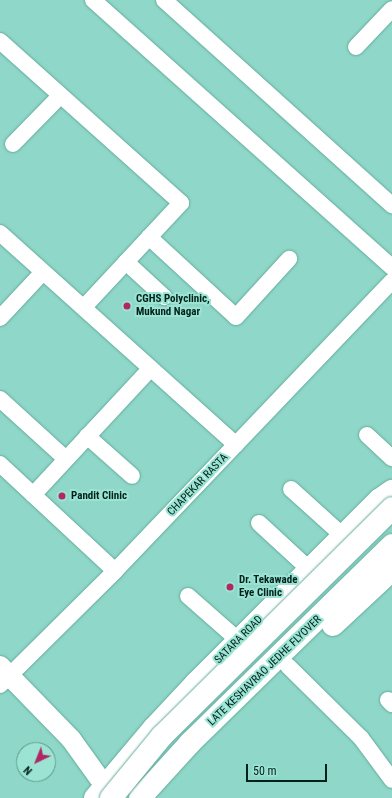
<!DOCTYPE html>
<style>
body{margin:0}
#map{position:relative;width:392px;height:798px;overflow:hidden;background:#8fd7c8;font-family:"Roboto Condensed",sans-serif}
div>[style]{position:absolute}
.roads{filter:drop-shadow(0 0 1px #63ab9c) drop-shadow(0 0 1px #63ab9c)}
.minor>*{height:16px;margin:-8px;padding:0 8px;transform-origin:8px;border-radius:8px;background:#fff}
.major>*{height:20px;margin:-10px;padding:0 10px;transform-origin:10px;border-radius:10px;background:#fff}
.highway>*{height:22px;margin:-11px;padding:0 11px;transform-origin:11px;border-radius:11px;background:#fff}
.bridges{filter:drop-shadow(0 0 1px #63ab9c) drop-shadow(0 0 1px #63ab9c)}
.highway-bridge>*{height:22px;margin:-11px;padding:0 11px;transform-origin:11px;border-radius:11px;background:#fff}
.dots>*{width:11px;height:11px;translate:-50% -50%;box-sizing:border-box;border:2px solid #9be4d4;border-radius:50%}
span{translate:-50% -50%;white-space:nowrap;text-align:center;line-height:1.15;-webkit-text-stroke:4px #9be4d4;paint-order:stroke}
.poi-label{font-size:11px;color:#02211b;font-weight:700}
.left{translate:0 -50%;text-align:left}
.street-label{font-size:11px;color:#02211b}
.north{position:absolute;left:16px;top:742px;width:40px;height:40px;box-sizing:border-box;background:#9be4d4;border:1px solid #5e968a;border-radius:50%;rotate:223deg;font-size:11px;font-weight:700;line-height:16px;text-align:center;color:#02211b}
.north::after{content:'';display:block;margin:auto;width:14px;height:18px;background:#b12663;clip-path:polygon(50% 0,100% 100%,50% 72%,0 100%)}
.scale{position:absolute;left:246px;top:764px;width:81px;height:18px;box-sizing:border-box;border:2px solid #02211b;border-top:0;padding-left:5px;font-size:12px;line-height:14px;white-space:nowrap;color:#02211b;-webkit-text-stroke:3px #9be4d4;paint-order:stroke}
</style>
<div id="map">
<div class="roads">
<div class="minor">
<i style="left:93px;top:0;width:401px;rotate:41.8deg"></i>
<i style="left:164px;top:0;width:307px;rotate:42deg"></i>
<i style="left:0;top:41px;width:243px;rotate:41.8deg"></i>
<i style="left:181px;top:203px;width:142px;rotate:133deg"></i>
<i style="left:356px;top:47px;width:52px;rotate:-46.5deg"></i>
<i style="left:13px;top:144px;width:67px;rotate:-45.6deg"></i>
<i style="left:0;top:233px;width:317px;rotate:41.9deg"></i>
<i style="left:149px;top:237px;width:118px;rotate:42.6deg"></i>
<i style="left:236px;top:317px;width:79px;rotate:-47.6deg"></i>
<i style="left:126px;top:262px;width:52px;rotate:42.6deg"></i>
<i style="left:0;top:318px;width:63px;rotate:-46.9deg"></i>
<i style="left:0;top:399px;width:89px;rotate:42.3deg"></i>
<i style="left:367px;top:435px;width:34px;rotate:43deg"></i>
<i style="left:87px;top:436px;width:60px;rotate:41.6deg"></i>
<i style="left:0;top:464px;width:157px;rotate:42.9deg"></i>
<i style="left:291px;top:489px;width:70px;rotate:42.1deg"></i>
<i style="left:33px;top:495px;width:173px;rotate:-47.1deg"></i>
<i style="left:259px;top:523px;width:68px;rotate:42.6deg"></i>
<i style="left:188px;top:596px;width:67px;rotate:41.3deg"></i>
<i style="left:288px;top:666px;width:103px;rotate:44.6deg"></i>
<i style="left:361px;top:738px;width:52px;rotate:53.6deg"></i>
<i style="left:0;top:685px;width:162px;rotate:-44.7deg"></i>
<i style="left:115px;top:571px;width:401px;rotate:-46.3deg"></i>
<i style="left:388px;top:700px;width:6px;rotate:45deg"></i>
</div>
<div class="major">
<i style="left:0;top:666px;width:102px;rotate:45.8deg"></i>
<i style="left:71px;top:739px;width:48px;rotate:54.3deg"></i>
</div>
<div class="highway">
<i style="left:333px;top:625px;width:81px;rotate:-43deg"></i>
<i style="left:95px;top:798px;width:92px;rotate:-49.9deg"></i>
<i style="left:154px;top:728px;width:62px;rotate:-47deg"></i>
<i style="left:196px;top:683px;width:259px;rotate:-45deg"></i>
<i style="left:379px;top:500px;width:16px;rotate:-35deg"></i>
<i style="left:140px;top:798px;width:74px;rotate:-47.7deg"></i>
<i style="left:190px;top:743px;width:283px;rotate:-44.4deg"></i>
</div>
</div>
<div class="bridges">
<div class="highway-bridge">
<i style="left:111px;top:798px;width:80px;rotate:-50.6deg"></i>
<i style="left:162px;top:736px;width:324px;rotate:-44.7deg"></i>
</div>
</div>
<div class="dots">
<i style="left:127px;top:306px;background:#b12663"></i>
<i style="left:62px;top:496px;background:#b12663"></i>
<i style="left:230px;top:587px;background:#b12663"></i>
</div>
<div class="poi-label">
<span class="left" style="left:136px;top:306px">CGHS Polyclinic,<br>Mukund Nagar</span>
<span class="left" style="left:71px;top:496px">Pandit Clinic</span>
<span class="left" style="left:239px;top:587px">Dr. Tekawade<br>Eye Clinic</span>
</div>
<div class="street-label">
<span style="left:198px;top:485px;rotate:-46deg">CHAPEKAR RASTA</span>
<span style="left:239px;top:640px;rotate:-45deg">SATARA ROAD</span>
<span style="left:265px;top:671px;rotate:-44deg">LATE KESHAVRAO JEDHE FLYOVER</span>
</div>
<div class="north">N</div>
<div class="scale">50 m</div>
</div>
